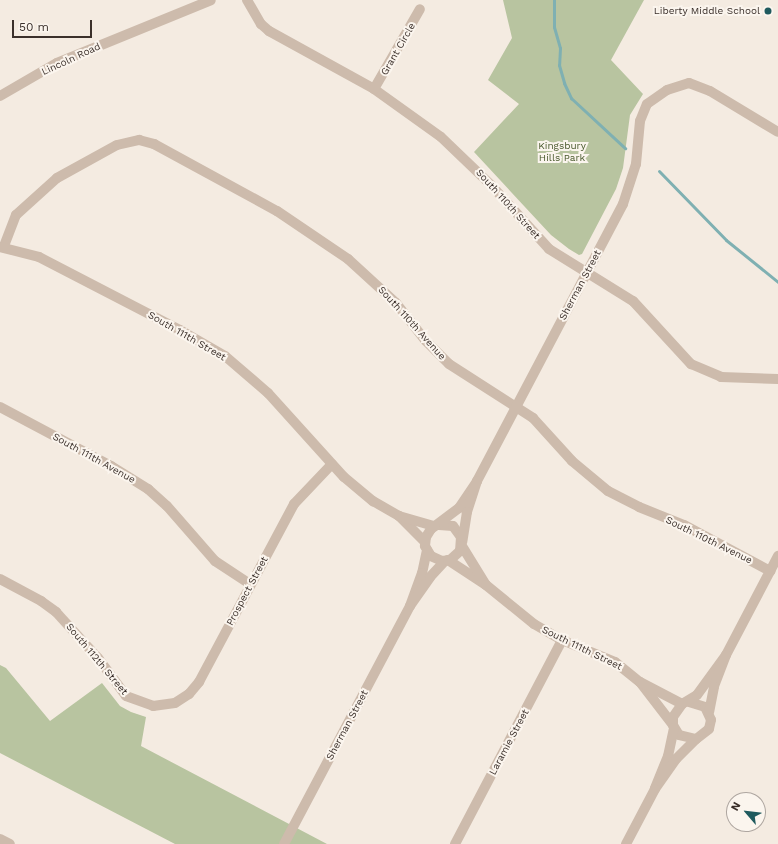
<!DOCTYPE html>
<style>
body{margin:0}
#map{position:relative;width:778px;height:844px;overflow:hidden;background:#f4ebe1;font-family:"Work Sans",sans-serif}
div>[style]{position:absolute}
.green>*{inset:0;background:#b8c4a0}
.stream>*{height:3px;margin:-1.5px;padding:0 1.5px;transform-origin:1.5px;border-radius:1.5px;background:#7fb0b2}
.minor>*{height:10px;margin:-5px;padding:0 5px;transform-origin:5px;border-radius:5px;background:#cdbbac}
.dots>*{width:11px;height:11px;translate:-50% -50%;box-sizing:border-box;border:2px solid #fbf5ee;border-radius:50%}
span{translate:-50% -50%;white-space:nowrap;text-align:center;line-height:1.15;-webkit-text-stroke:4px #fbf5ee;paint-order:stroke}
.poi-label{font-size:10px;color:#3b302b}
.right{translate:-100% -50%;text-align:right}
.street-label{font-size:10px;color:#3b302b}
.park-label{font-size:10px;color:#4a5a2e}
.north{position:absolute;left:726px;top:792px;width:40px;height:40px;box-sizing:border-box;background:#fbf5ee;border:1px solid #aea6a0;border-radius:50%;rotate:298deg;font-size:11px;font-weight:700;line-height:16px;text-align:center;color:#3b302b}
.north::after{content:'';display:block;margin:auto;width:14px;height:18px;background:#1f5a5e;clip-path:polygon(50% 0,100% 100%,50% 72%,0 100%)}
.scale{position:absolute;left:12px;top:20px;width:80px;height:18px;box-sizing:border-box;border:2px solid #3b302b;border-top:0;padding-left:5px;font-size:12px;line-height:14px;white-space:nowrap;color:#3b302b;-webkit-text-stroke:3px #fbf5ee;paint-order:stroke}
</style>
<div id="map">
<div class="green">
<i style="clip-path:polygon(503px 0,644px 0,611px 60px,643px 94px,630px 115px,623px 168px,616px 189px,582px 254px,579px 255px,569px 249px,551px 235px,474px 152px,519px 104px,488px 80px,512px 38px)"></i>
<i style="clip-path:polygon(0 665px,6px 668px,50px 721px,102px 683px,120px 706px,131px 712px,146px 717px,141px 746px,327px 844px,175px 844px,0 753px)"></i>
</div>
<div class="stream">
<i style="left:554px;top:0;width:27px;rotate:90deg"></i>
<i style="left:554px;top:27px;width:22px;rotate:74deg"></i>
<i style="left:560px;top:48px;width:17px;rotate:93deg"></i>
<i style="left:559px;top:65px;width:19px;rotate:74deg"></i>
<i style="left:564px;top:83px;width:17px;rotate:65deg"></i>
<i style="left:571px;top:98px;width:74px;rotate:42.8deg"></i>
<i style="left:659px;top:171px;width:96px;rotate:45.8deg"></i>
<i style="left:726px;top:240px;width:67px;rotate:38.9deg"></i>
</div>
<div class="minor">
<i style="left:247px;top:0;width:28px;rotate:60deg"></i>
<i style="left:261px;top:24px;width:11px;rotate:41deg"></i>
<i style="left:269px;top:31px;width:120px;rotate:28.9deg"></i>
<i style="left:374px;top:89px;width:82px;rotate:35.6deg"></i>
<i style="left:441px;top:137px;width:69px;rotate:43.8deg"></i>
<i style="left:491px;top:185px;width:86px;rotate:47.8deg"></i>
<i style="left:549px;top:249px;width:99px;rotate:31.8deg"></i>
<i style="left:633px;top:301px;width:86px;rotate:47.4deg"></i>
<i style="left:691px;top:364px;width:33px;rotate:23deg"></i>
<i style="left:721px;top:377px;width:57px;rotate:2deg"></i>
<i style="left:374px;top:89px;width:92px;rotate:-60.1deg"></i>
<i style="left:0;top:96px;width:66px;rotate:-30.1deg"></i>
<i style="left:57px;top:63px;width:166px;rotate:-22.2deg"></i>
<i style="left:4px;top:246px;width:33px;rotate:-69deg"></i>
<i style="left:16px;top:215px;width:55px;rotate:-42.1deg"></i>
<i style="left:57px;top:178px;width:68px;rotate:-28.8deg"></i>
<i style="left:117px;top:145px;width:23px;rotate:-13deg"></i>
<i style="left:139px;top:140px;width:16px;rotate:15deg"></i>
<i style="left:154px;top:144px;width:140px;rotate:28.6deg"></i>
<i style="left:277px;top:211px;width:86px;rotate:34.1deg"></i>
<i style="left:348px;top:259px;width:65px;rotate:42.5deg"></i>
<i style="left:396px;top:303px;width:47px;rotate:51.9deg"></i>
<i style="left:425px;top:340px;width:34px;rotate:45deg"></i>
<i style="left:449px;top:364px;width:100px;rotate:32.7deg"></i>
<i style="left:533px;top:418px;width:58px;rotate:47.8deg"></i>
<i style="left:572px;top:461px;width:47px;rotate:39.8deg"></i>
<i style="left:608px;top:491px;width:35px;rotate:27deg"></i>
<i style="left:639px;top:507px;width:48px;rotate:21.8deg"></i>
<i style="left:684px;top:525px;width:98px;rotate:28.1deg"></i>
<i style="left:0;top:247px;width:40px;rotate:14.4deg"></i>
<i style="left:39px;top:257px;width:159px;rotate:27.4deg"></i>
<i style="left:180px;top:330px;width:52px;rotate:30deg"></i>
<i style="left:225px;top:356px;width:57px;rotate:40.7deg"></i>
<i style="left:268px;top:393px;width:113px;rotate:47.9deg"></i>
<i style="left:344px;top:477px;width:38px;rotate:40deg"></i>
<i style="left:373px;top:501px;width:30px;rotate:30deg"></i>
<i style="left:0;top:407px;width:126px;rotate:28deg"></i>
<i style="left:111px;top:466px;width:44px;rotate:31.9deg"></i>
<i style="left:148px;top:489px;width:25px;rotate:42deg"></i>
<i style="left:167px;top:506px;width:73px;rotate:48.9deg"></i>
<i style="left:215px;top:561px;width:42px;rotate:33.3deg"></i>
<i style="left:477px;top:481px;width:313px;rotate:-62.2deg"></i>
<i style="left:623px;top:204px;width:42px;rotate:-72deg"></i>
<i style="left:636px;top:164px;width:43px;rotate:-84.7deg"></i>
<i style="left:640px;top:121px;width:18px;rotate:-68deg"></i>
<i style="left:647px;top:104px;width:24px;rotate:-35deg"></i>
<i style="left:667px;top:90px;width:23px;rotate:-18deg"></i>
<i style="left:689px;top:83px;width:22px;rotate:21deg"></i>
<i style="left:710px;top:91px;width:79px;rotate:31.1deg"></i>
<i style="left:439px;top:525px;width:14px;rotate:4deg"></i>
<i style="left:453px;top:526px;width:14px;rotate:54deg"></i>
<i style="left:461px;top:537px;width:14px;rotate:94deg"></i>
<i style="left:460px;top:551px;width:13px;rotate:138deg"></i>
<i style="left:450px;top:560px;width:8px;rotate:173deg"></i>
<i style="left:442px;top:561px;width:12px;rotate:-156deg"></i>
<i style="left:431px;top:556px;width:12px;rotate:-121deg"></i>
<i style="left:425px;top:546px;width:9px;rotate:-84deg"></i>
<i style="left:426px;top:537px;width:9px;rotate:-58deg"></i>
<i style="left:431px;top:529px;width:35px;rotate:-37deg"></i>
<i style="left:459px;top:508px;width:32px;rotate:-56deg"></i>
<i style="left:477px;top:481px;width:33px;rotate:108deg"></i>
<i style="left:467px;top:512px;width:30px;rotate:99deg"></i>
<i style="left:425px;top:542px;width:37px;rotate:-135deg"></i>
<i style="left:399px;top:516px;width:37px;rotate:16deg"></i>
<i style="left:427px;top:550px;width:24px;rotate:102deg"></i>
<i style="left:422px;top:573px;width:35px;rotate:110deg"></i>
<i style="left:410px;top:606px;width:35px;rotate:-55deg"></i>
<i style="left:430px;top:577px;width:22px;rotate:-47deg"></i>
<i style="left:448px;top:560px;width:45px;rotate:33.3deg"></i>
<i style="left:486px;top:585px;width:46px;rotate:-121.6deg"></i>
<i style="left:0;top:579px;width:47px;rotate:28.2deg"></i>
<i style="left:41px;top:601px;width:19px;rotate:36deg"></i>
<i style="left:56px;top:612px;width:62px;rotate:47.6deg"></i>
<i style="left:98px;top:658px;width:47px;rotate:53.6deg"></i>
<i style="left:126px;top:696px;width:29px;rotate:20deg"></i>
<i style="left:153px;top:706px;width:22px;rotate:-8deg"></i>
<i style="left:175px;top:703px;width:17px;rotate:-33deg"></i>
<i style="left:189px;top:694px;width:16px;rotate:-50deg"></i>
<i style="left:199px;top:682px;width:202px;rotate:-61.9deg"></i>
<i style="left:294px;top:504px;width:55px;rotate:-46.5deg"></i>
<i style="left:486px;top:585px;width:62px;rotate:39.1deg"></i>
<i style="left:534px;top:624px;width:32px;rotate:30deg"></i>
<i style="left:562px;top:640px;width:57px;rotate:22.5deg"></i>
<i style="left:615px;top:662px;width:32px;rotate:39deg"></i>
<i style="left:726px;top:655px;width:112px;rotate:-62.3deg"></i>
<i style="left:689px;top:702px;width:17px;rotate:17deg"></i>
<i style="left:705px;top:707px;width:14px;rotate:65deg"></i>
<i style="left:711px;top:720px;width:9px;rotate:103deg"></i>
<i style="left:709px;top:729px;width:16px;rotate:142deg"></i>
<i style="left:696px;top:739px;width:17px;rotate:-167deg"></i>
<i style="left:679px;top:735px;width:12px;rotate:-121deg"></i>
<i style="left:673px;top:725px;width:8px;rotate:-90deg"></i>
<i style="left:673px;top:717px;width:16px;rotate:-55deg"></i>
<i style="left:682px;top:704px;width:17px;rotate:-31deg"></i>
<i style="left:697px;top:695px;width:49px;rotate:-54.1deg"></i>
<i style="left:726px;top:655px;width:34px;rotate:111deg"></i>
<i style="left:714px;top:687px;width:25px;rotate:101deg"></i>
<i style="left:673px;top:725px;width:54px;rotate:-127.5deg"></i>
<i style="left:640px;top:682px;width:47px;rotate:27.6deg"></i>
<i style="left:674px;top:728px;width:29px;rotate:102deg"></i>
<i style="left:668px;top:756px;width:35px;rotate:112deg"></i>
<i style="left:655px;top:789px;width:37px;rotate:-55deg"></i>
<i style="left:676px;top:759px;width:28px;rotate:-45deg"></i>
<i style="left:0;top:839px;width:11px;rotate:27deg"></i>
<i style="left:284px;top:844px;width:269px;rotate:-62.1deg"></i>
<i style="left:455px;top:844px;width:230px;rotate:-62.3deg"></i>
<i style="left:626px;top:844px;width:62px;rotate:-62.2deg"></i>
</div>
<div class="dots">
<i style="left:768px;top:11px;background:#1f5a5e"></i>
</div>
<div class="poi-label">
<span class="right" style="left:760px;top:11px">Liberty Middle School</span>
</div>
<div class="street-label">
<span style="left:398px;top:49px;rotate:-60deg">Grant Circle</span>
<span style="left:71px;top:59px;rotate:-25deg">Lincoln Road</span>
<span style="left:508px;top:204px;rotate:48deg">South 110th Street</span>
<span style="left:580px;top:285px;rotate:-62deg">Sherman Street</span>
<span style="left:412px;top:323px;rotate:48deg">South 110th Avenue</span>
<span style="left:187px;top:336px;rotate:30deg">South 111th Street</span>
<span style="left:94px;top:458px;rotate:29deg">South 111th Avenue</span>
<span style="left:709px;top:540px;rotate:26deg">South 110th Avenue</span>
<span style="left:247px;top:591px;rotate:-62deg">Prospect Street</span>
<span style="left:582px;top:648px;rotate:26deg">South 111th Street</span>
<span style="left:97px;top:659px;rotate:50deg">South 112th Street</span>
<span style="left:347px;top:725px;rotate:-62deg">Sherman Street</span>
<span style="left:509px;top:742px;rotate:-62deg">Laramie Street</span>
</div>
<div class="park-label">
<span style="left:562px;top:151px">Kingsbury<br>Hills Park</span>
</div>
<div class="north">N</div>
<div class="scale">50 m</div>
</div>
